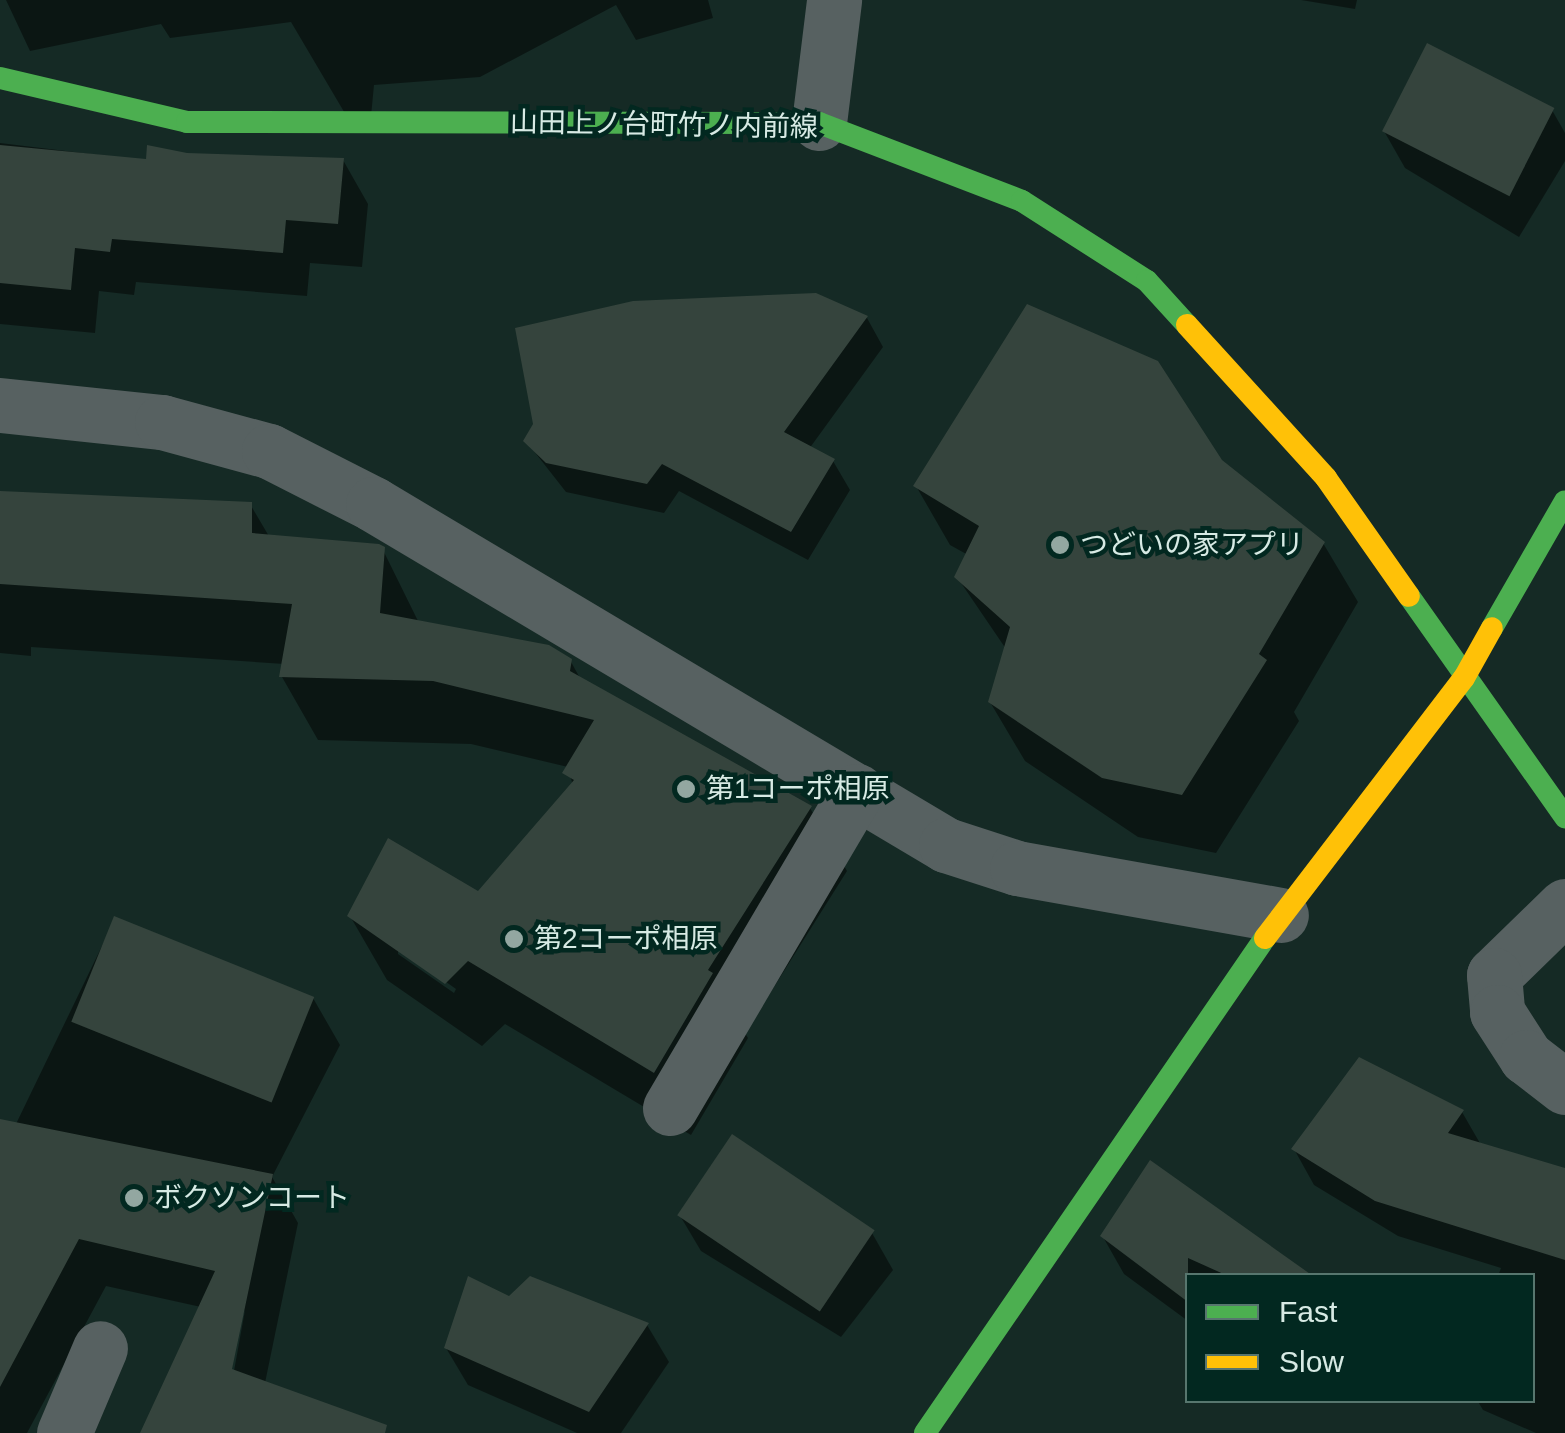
<!DOCTYPE html>
<meta charset="utf-8">
<style>
body{margin:0}
#map{position:relative;width:1565px;height:1433px;overflow:hidden;background:#152a25;font-family:Arial,"Noto Sans JP",sans-serif}
div>[style]{position:absolute}
.shadow>*{inset:0;background:#0007}
.building>*{inset:0;background:#35443d;transform-origin:0 0}
.street>*{height:55px;margin:-27.5px;padding:0 27.5px;transform-origin:27.5px;border-radius:27.5px;background:#576161}
.fast>*{height:22px;margin:-11px;padding:0 11px;transform-origin:11px;border-radius:11px;background:#4caf50}
.slow>*{height:22px;margin:-11px;padding:0 11px;transform-origin:11px;border-radius:11px;background:#ffc107}
.dots>*{width:28px;height:28px;translate:-50% -50%;box-sizing:border-box;border:5px solid #022820;border-radius:50%}
span{translate:-50% -50%;white-space:nowrap;text-align:center;line-height:1.15;-webkit-text-stroke:9px #022820;paint-order:stroke}
.street-label{font-size:28px;color:#d7eae4}
.poi-label{font-size:28px;color:#d7eae4}
.left{translate:0 -50%;text-align:left}
.legend{position:absolute;left:1185px;top:1273px;width:350px;height:130px;box-sizing:border-box;background:#022820;border:2px solid #57766e;margin:0;padding:12px 18px;list-style:none;font-size:30px;color:#d7eae4}
.legend li{display:flex;align-items:center;gap:20px;height:50px}
.legend b{width:50px;border:2px solid #57766e}
</style>
<div id="map">
<div class="shadow">
<i style="clip-path:polygon(6px 0,708px 0,713px 18px,636px 40px,616px 5px,480px 77px,374px 85px,370px 127px,353px 127px,291px 22px,170px 38px,161px 24px,30px 51px)"></i>
<i style="clip-path:polygon(1301px 0,1357px 0,1355px 9px)"></i>
<i style="clip-path:polygon(1552px 110px,1565px 133px,1565px 161px,1519px 237px,1405px 168px,1384px 131px)"></i>
<i style="clip-path:polygon(0 143px,148px 161px,186px 156px,343px 160px,368px 204px,362px 267px,310px 263px,307px 296px,136px 282px,134px 295px,99px 291px,95px 333px,0 324px)"></i>
<i style="clip-path:polygon(867px 318px,883px 347px,809px 449px,833px 461px,850px 490px,808px 560px,679px 491px,664px 513px,566px 492px,526px 441px)"></i>
<i style="clip-path:polygon(1220px 461px,1323px 543px,1358px 602px,1294px 712px,1299px 721px,1216px 853px,1138px 837px,1025px 761px,990px 702px,1006px 649px,957px 577px,968px 555px,950px 545px,916px 486px)"></i>
<i style="clip-path:polygon(evenodd,0 493px,250px 504px,270px 538px,383px 550px,419px 623px,570px 660px,581px 680px,810px 808px,847px 871px,745px 1033px,748px 1038px,691px 1135px,505px 1024px,482px 1046px,387px 980px,350px 916px,479px 894px,573px 786px,568px 767px,471px 744px,318px 740px,282px 677px,284px 664px,31px 647px,31px 656px,0 653px,0 493px,398px 948px,456px 989px,454px 993px,398px 954px,398px 948px)"></i>
<i style="clip-path:polygon(evenodd,115px 919px,313px 998px,340px 1045px,272px 1177px,298px 1223px,265px 1383px,363px 1433px,144px 1433px,201px 1307px,106px 1286px,27px 1433px,0 1433px,0 1120px,15px 1126px,115px 919px,245px 1310px,232px 1382px,227px 1381px,240px 1321px,245px 1310px)"></i>
<i style="clip-path:polygon(1462px 1112px,1481px 1145px,1565px 1171px,1565px 1433px,1536px 1433px,1483px 1410px,1477px 1400px,1532px 1400px,1532px 1276px,1498px 1276px,1501px 1268px,1398px 1236px,1314px 1185px,1294px 1149px)"></i>
<i style="clip-path:polygon(679px 1214px,872px 1233px,893px 1270px,841px 1337px,701px 1251px)"></i>
<i style="clip-path:polygon(1103px 1237px,1288px 1276px,1188px 1276px,1188px 1321px,1124px 1274px)"></i>
<i style="clip-path:polygon(509px 1299px,647px 1325px,669px 1362px,621px 1433px,577px 1433px,468px 1385px,446px 1348px)"></i>
</div>
<div class="building">
<i style="left:1427px;top:43px;width:143px;height:99px;rotate:27deg"></i>
<i style="clip-path:polygon(0 145px,146px 159px,147px 145px,187px 153px,344px 158px,338px 224px,286px 220px,283px 253px,112px 239px,110px 252px,75px 248px,71px 290px,0 283px)"></i>
<i style="clip-path:polygon(816px 293px,868px 316px,784px 432px,835px 459px,791px 532px,662px 464px,647px 484px,546px 463px,523px 441px,533px 424px,515px 328px,633px 301px)"></i>
<i style="clip-path:polygon(1027px 304px,1158px 361px,1222px 460px,1325px 542px,1259px 654px,1267px 660px,1182px 795px,1102px 778px,988px 702px,1010px 627px,954px 577px,979px 526px,913px 486px)"></i>
<i style="clip-path:polygon(0 491px,252px 502px,252px 533px,379px 544px,385px 547px,380px 613px,549px 645px,572px 659px,570px 671px,812px 806px,708px 970px,713px 973px,654px 1073px,468px 961px,445px 984px,347px 916px,388px 838px,478px 891px,574px 780px,562px 773px,594px 720px,433px 681px,279px 677px,292px 604px,0 584px)"></i>
<i style="left:114px;top:916px;width:216px;height:114px;rotate:22deg"></i>
<i style="clip-path:polygon(1359px 1057px,1464px 1110px,1448px 1133px,1565px 1168px,1565px 1260px,1375px 1201px,1291px 1149px)"></i>
<i style="clip-path:polygon(0 1119px,273px 1174px,232px 1369px,387px 1425px,385px 1433px,140px 1433px,215px 1271px,79px 1239px,0 1387px)"></i>
<i style="left:732px;top:1134px;width:172px;height:98px;rotate:34deg"></i>
<i style="clip-path:polygon(1150px 1160px,1313px 1276px,1228px 1276px,1188px 1258px,1188px 1302px,1100px 1236px)"></i>
<i style="clip-path:polygon(468px 1276px,509px 1296px,530px 1276px,649px 1323px,589px 1412px,444px 1348px)"></i>
</div>
<div class="street">
<i style="left:819px;top:123px;width:124px;rotate:-83deg"></i>
<i style="left:0;top:405px;width:163px;rotate:6deg"></i>
<i style="left:162px;top:422px;width:111px;rotate:15.2deg"></i>
<i style="left:269px;top:451px;width:117px;rotate:27deg"></i>
<i style="left:373px;top:504px;width:667px;rotate:30.76deg"></i>
<i style="left:946px;top:845px;width:75px;rotate:17.9deg"></i>
<i style="left:1017px;top:868px;width:268px;rotate:10.1deg"></i>
<i style="left:1565px;top:906px;width:99px;rotate:135.8deg"></i>
<i style="left:1494px;top:975px;width:37px;rotate:85deg"></i>
<i style="left:1497px;top:1012px;width:54px;rotate:57.2deg"></i>
<i style="left:1526px;top:1057px;width:49px;rotate:37.6deg"></i>
<i style="left:670px;top:1108px;width:368px;rotate:-59.5deg"></i>
<i style="left:64px;top:1433px;width:92px;rotate:-67deg"></i>
</div>
<div class="fast">
<i style="left:0;top:78px;width:192px;rotate:13.2deg"></i>
<i style="left:187px;top:122px;width:632px;rotate:0.09deg"></i>
<i style="left:819px;top:123px;width:217px;rotate:21deg"></i>
<i style="left:1022px;top:201px;width:148px;rotate:32.6deg"></i>
<i style="left:1147px;top:281px;width:59px;rotate:47.7deg"></i>
<i style="left:1409px;top:596px;width:271px;rotate:54.8deg"></i>
<i style="left:1492px;top:628px;width:146px;rotate:-60.1deg"></i>
<i style="left:925px;top:1433px;width:601px;rotate:-55.52deg"></i>
</div>
<div class="slow">
<i style="left:1187px;top:325px;width:207px;rotate:47.7deg"></i>
<i style="left:1326px;top:478px;width:144px;rotate:54.9deg"></i>
<i style="left:1265px;top:938px;width:327px;rotate:-52.6deg"></i>
<i style="left:1464px;top:678px;width:57px;rotate:-60.8deg"></i>
</div>
<div class="dots">
<i style="left:1060px;top:545px;background:#93a7a1"></i>
<i style="left:686px;top:789px;background:#93a7a1"></i>
<i style="left:514px;top:939px;background:#93a7a1"></i>
<i style="left:134px;top:1198px;background:#93a7a1"></i>
</div>
<div class="street-label">
<span style="left:664px;top:125px;rotate:1deg">山田上ノ台町竹ノ内前線</span>
</div>
<div class="poi-label">
<span class="left" style="left:1080px;top:545px">つどいの家アプリ</span>
<span class="left" style="left:706px;top:789px">第1コーポ相原</span>
<span class="left" style="left:534px;top:939px">第2コーポ相原</span>
<span class="left" style="left:154px;top:1198px">ボクソンコート</span>
</div>
<ul class="legend">
<li><b style="height:12px;background:#4caf50"></b>Fast</li>
<li><b style="height:12px;background:#ffc107"></b>Slow</li>
</ul>
</div>
